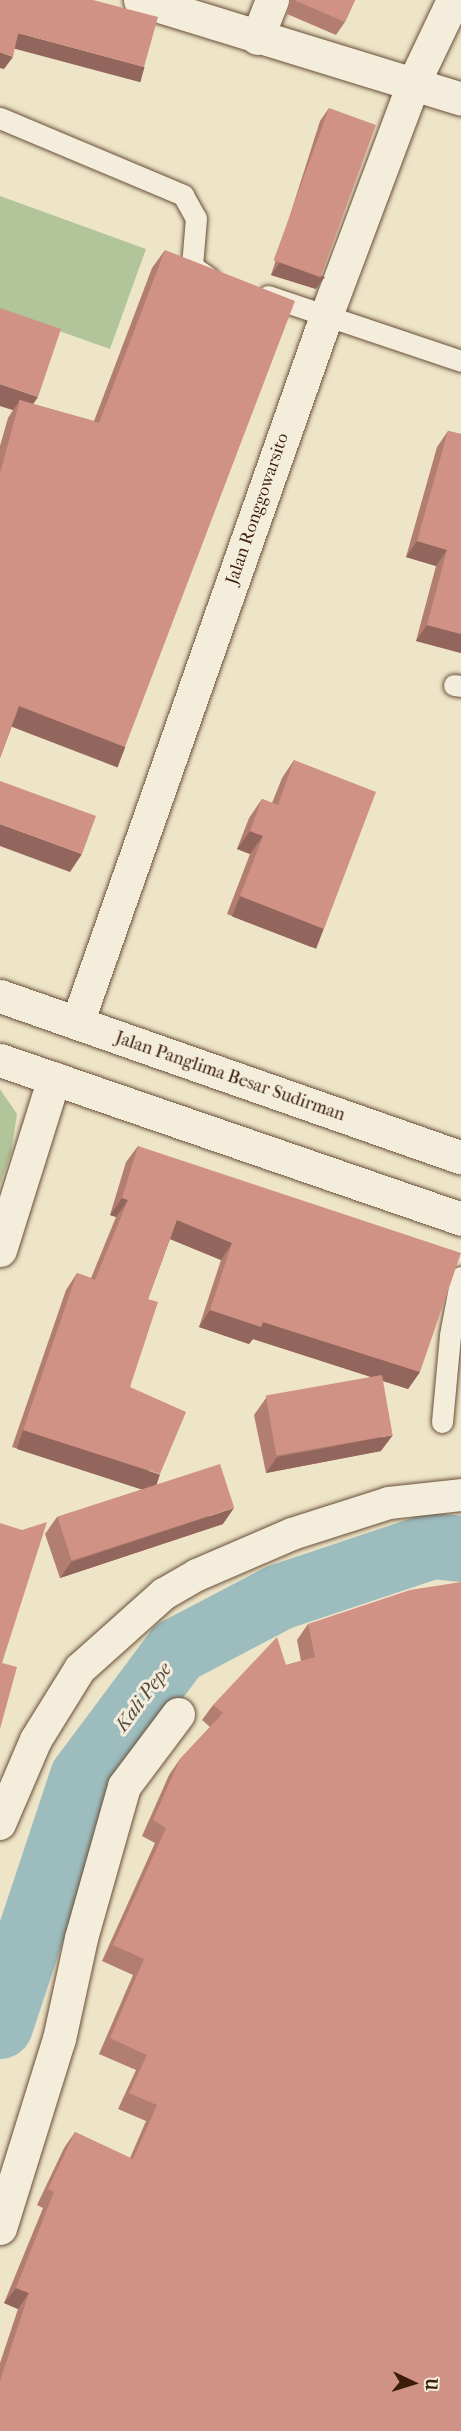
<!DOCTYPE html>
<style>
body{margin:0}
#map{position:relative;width:461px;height:2431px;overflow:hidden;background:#eee4c7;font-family:"IM FELL French Canon",serif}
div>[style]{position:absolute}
.green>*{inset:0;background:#b2c59a}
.river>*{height:66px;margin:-33px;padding:0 33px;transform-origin:33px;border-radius:33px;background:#9cbcbe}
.roads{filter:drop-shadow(0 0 2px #684f39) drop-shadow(0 0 2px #684f39)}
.service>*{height:21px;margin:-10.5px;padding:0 10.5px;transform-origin:10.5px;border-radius:10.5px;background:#f4eddb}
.pedestrian>*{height:32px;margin:-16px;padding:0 16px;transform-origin:16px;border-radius:16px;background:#f4eddb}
.minor>*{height:33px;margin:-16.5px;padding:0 16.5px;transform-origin:16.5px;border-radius:16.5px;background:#f4eddb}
.tertiary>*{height:33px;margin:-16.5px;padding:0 16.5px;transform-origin:16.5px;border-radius:16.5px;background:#f4eddb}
.secondary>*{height:33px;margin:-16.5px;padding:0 16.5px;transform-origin:16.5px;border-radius:16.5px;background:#f4eddb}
.wall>*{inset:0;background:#b37e72}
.shaded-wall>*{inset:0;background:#92665c;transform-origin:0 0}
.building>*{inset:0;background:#d09284;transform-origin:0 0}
span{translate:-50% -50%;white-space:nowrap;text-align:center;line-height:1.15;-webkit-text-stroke:6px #f4eddb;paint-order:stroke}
.street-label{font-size:18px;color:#3b1d0a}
.water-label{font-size:20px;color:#584d40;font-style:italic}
.north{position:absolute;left:383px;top:2353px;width:60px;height:60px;-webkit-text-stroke:4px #f4eddb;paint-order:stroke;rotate:94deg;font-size:16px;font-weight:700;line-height:24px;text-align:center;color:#3b1d0a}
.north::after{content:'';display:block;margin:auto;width:21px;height:27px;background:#3b1d0a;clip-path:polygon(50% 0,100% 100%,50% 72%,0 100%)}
</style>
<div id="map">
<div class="green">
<i style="clip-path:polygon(0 196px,146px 249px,110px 349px,0 310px)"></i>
<i style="clip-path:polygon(0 1089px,17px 1114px,11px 1153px,0 1184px)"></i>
</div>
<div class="river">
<i style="left:0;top:2026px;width:262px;rotate:-71.6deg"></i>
<i style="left:83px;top:1777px;width:157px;rotate:-53.3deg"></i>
<i style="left:177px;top:1651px;width:116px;rotate:-27.7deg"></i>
<i style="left:280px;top:1597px;width:160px;rotate:-18.5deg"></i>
<i style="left:432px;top:1546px;width:29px;rotate:6deg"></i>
</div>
<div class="roads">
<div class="service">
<i style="left:0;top:118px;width:199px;rotate:22.8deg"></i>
<i style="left:183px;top:195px;width:26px;rotate:61deg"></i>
<i style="left:196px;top:218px;width:48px;rotate:94.8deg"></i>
<i style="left:192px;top:266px;width:21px;rotate:35deg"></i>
<i style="left:268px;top:296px;width:204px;rotate:18.6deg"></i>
<i style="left:454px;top:685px;width:7px;rotate:8deg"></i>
<i style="left:442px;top:1422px;width:87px;rotate:-84.7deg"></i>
<i style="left:450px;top:1335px;width:59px;rotate:-79.3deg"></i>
</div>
<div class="pedestrian">
<i style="left:0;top:1824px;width:91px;rotate:-66.8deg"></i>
<i style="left:36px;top:1740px;width:84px;rotate:-58.2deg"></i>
<i style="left:80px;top:1669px;width:113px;rotate:-41.8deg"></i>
<i style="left:164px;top:1594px;width:38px;rotate:-30deg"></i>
<i style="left:197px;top:1575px;width:103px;rotate:-23.3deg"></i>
<i style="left:292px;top:1534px;width:102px;rotate:-17.7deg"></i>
<i style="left:389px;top:1503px;width:72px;rotate:-6.3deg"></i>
</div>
<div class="minor">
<i style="left:140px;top:0;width:336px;rotate:17.1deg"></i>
<i style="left:257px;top:38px;width:41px;rotate:-68.5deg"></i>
<i style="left:0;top:2228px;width:198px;rotate:-72.7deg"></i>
<i style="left:59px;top:2039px;width:103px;rotate:-77.7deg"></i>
<i style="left:81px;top:1938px;width:158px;rotate:-74.2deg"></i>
<i style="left:124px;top:1786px;width:90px;rotate:-53.1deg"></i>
</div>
<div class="tertiary">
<i style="left:0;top:1250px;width:180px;rotate:-72.6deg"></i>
</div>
<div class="secondary">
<i style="left:0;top:996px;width:488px;rotate:19.3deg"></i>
<i style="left:77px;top:1023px;width:753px;rotate:-70.6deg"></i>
<i style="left:327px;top:313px;width:245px;rotate:-69.4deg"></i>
<i style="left:413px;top:84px;width:93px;rotate:-64.5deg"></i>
<i style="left:0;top:1060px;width:488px;rotate:19deg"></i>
</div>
</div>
<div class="wall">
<i style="clip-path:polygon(290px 0,355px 0,345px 22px,336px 35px,287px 14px)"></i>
<i style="clip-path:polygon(329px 108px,316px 289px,271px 275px,320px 121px)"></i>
<i style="clip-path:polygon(165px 250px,113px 765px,12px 726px,0 758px,0 446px,8px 418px,13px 410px,0 406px,38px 397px,33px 404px,94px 421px,152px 268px)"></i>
<i style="clip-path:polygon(448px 431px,461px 434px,461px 653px,416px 641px,436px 566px,406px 557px,437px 447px)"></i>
<i style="clip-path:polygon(294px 760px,311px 947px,227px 914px,250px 854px,237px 849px,249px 818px,262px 799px,272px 803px,282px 778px)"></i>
<i style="clip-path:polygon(138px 1146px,420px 1372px,408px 1389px,383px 1381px,381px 1451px,266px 1473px,254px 1415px,266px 1398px,372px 1377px,253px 1339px,249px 1344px,199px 1327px,221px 1260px,170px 1239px,148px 1299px,130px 1387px,152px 1486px,223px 1524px,60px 1578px,45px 1534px,57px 1517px,144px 1489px,12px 1447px,66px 1290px,77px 1273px,91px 1278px,116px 1217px,110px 1215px,126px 1162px)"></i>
<i style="clip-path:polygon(308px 1624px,461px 1698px,0 2431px,0 2363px,18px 2309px,4px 2303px,43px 2208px,37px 2205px,64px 2148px,75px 2132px,130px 2158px,146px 2121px,118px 2109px,136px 2070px,99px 2054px,133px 1975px,102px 1961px,155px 1843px,142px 1836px,169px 1775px,180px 1759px,210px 1727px,202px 1720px,213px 1705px,286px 1665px,301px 1661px,297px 1640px)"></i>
</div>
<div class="shaded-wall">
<i style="left:18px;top:33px;width:131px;height:16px;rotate:15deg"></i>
<i style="clip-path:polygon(0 52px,13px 57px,4px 69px,0 68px)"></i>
<i style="clip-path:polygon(280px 262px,325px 277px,316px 289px,271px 275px)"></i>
<i style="clip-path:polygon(0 384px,38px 397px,26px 414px,20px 400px,13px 410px,0 406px)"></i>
<i style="clip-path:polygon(417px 541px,447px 550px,436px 566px,406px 557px)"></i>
<i style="clip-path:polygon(427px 625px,461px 634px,461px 653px,416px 641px)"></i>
<i style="left:19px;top:706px;width:114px;height:22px;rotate:21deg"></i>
<i style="clip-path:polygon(0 824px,82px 854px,70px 872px,0 846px)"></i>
<i style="clip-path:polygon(250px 831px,263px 836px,250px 854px,237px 849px)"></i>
<i style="left:240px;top:896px;width:90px;height:22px;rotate:21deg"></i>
<i style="clip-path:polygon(122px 1198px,128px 1200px,116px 1217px,110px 1215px)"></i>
<i style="clip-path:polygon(177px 1220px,232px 1243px,221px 1260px,165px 1237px)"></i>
<i style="clip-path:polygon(210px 1310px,263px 1322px,420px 1372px,408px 1389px,253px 1339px,249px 1344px,199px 1327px)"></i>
<i style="left:23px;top:1430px;width:144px;height:20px;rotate:18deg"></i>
<i style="clip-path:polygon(393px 1435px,381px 1451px,266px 1473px,277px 1457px)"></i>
<i style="clip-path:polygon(234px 1508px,223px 1524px,60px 1578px,71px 1562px)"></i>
<i style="clip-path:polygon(16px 2288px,29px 2293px,18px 2309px,4px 2303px)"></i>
</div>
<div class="building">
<i style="clip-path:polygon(0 0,93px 0,158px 17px,144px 67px,18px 33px,13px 57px,0 52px)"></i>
<i style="clip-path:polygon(296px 0,355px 0,345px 22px,296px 1px)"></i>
<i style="left:329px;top:108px;width:50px;height:162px;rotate:20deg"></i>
<i style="clip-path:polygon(165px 250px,295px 301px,125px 747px,19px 706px,0 758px,0 473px,20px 400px,99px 423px)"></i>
<i style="clip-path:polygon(0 308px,61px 329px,38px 397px,0 384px)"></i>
<i style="clip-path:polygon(448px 431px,461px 434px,461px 634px,427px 625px,447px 550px,417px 541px)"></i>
<i style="clip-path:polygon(294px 760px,376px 792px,324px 929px,240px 896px,263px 836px,250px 831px,262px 799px,278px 805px)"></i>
<i style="clip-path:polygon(0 781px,96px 816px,82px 854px,0 824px)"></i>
<i style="clip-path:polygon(138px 1146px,461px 1253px,420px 1372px,263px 1322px,261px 1327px,210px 1310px,232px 1243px,177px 1220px,148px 1299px,158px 1302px,130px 1387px,186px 1412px,160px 1474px,23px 1430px,77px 1273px,95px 1280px,128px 1200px,122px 1198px)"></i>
<i style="left:382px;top:1375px;width:61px;height:118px;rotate:80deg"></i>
<i style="left:220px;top:1464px;width:46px;height:171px;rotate:72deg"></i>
<i style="clip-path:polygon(47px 1522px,2px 1663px,17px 1667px,0 1729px,0 1523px,22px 1530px)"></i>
<i style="clip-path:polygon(461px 1582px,461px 2431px,0 2431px,0 2381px,29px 2293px,16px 2288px,54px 2192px,48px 2189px,75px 2132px,133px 2159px,157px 2105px,129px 2093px,147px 2055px,110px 2038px,144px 1959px,113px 1945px,166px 1828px,153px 1820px,180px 1759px,223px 1713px,213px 1705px,277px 1637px,286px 1665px,315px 1657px,308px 1624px,410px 1590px)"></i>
</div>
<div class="street-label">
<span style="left:258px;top:509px;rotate:-71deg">Jalan Ronggowarsito</span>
<span style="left:230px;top:1077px;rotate:19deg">Jalan Panglima Besar Sudirman</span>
</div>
<div class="water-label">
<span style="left:143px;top:1697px;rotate:-53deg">Kali Pepe</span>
</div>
<div class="north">U</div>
</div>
